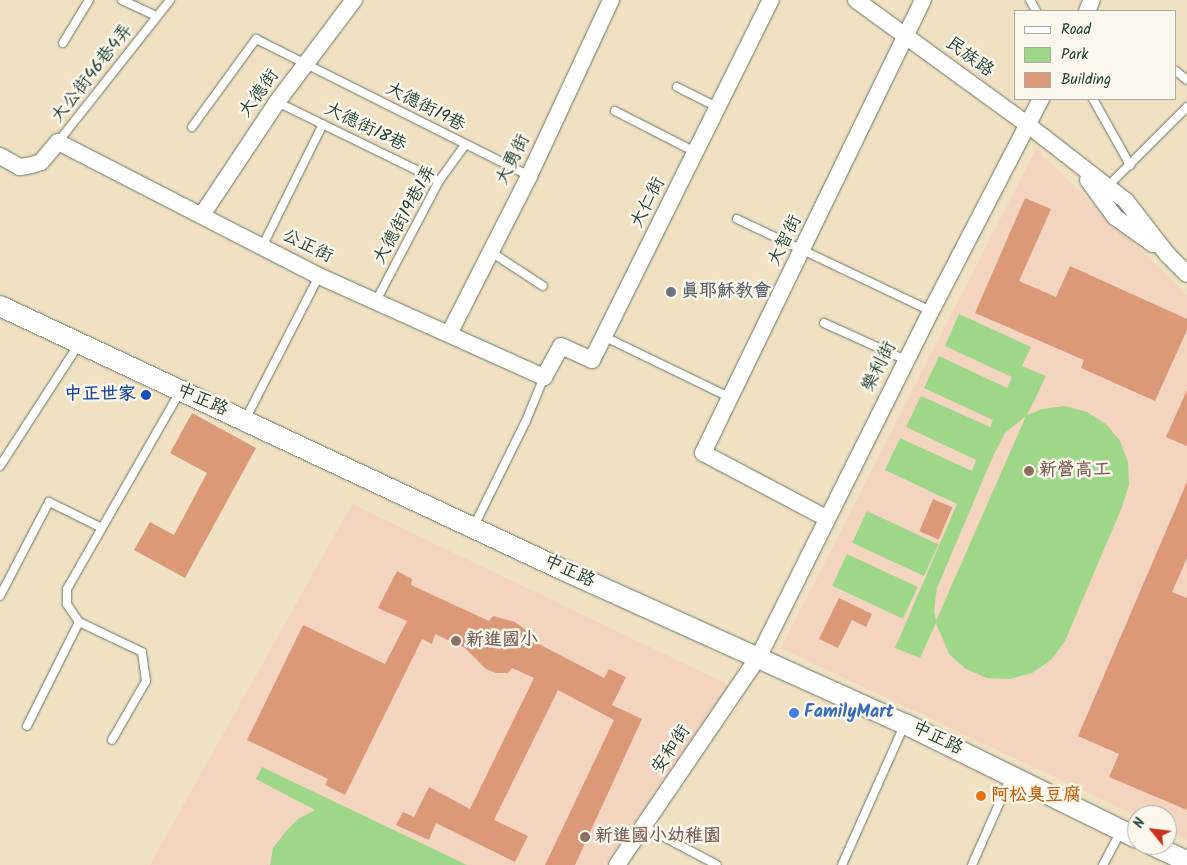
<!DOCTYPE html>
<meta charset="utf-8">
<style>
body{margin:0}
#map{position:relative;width:1187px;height:865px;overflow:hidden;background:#f0e1c2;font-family:Kalam,"LXGW WenKai TC",sans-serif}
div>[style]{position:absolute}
.built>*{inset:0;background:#f3d4bf}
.green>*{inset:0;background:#9fd789;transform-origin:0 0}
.building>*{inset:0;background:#db9978;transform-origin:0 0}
.roads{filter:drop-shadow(0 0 1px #687666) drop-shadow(0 0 1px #687666)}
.service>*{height:8px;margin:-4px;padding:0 4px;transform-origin:4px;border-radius:4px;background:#fff}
.minor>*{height:16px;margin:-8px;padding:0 8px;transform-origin:8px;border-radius:8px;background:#fff}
.tertiary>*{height:20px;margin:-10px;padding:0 10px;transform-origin:10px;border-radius:10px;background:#fff}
.dots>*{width:14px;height:14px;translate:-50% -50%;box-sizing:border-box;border:2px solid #fbf7ec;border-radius:50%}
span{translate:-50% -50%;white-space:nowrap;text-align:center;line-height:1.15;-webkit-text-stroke:5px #fbf7ec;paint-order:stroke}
.street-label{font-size:18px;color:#1f3d34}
.worship-label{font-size:18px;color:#5b616d;font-weight:700}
.left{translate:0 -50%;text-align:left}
.transit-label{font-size:18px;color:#164399;font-weight:700}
.right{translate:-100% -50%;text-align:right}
.education-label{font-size:18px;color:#785e54;font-weight:700}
.shop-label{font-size:18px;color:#366cbe;font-weight:700}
.food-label{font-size:18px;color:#c56008;font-weight:700}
.legend{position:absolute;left:1014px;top:10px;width:162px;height:90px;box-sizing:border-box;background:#fbf7ec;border:1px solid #a3ada2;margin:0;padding:6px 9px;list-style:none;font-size:15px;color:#1f3d34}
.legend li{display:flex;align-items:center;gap:10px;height:25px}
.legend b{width:25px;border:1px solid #a3ada2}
.north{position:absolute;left:1127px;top:805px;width:50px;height:50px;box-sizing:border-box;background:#fbf7ec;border:1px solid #a3ada2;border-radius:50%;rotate:299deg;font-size:14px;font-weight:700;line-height:20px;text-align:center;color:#1f3d34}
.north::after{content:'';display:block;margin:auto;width:18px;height:22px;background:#c8321e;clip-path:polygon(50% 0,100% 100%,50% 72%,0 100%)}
</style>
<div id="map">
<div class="built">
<i style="clip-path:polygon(1036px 149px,1187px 295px,1187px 840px,1167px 830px,1167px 815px,1137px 816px,781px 648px)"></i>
<i style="clip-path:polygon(352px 504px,733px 687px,604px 865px,150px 865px)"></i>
</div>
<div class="green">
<i style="clip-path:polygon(evenodd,959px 314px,1031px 347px,1022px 366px,1046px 376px,1027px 415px,1042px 409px,1065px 406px,1087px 412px,1106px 424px,1120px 441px,1128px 462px,1129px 485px,1122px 507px,1065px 641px,1051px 660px,1032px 673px,1010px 679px,987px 678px,966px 669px,949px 654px,936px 623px,920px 658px,895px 648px,957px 504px,885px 470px,900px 438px,972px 471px,976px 460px,906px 427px,921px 396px,990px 427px,993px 420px,924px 388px,939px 356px,1007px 388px,1012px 377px,945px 346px,959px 314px,1026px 416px,936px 621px,934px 611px,937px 588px,994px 454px,1005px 433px,1026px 416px)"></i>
<i style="left:867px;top:511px;width:79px;height:35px;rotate:25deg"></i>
<i style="left:847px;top:554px;width:78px;height:35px;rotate:25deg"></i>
<i style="clip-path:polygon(262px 767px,467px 865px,270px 865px,273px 848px,286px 831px,298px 819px,315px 810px,256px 779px)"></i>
</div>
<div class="building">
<i style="clip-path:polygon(1025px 198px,1051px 209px,1019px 281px,1056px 297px,1070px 266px,1187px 319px,1187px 330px,1155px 401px,1081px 368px,1084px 360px,975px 313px)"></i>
<i style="clip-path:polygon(1187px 390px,1187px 446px,1166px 437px)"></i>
<i style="clip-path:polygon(192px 413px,256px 448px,185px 578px,134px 550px,150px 522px,174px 535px,207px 473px,170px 453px)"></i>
<i style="clip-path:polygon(1187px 482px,1187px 558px,1172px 592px,1187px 598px,1187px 810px,1109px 777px,1119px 754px,1078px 736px)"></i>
<i style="left:933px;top:499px;width:21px;height:35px;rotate:23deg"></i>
<i style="clip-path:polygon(397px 571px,412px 579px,411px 585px,489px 621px,493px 616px,515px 622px,537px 638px,535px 642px,604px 678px,609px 669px,626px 677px,612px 705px,642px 719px,575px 865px,545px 865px,614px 720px,558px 690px,494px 820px,528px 836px,515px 862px,436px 823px,429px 840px,396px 825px,403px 812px,414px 817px,429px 787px,470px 809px,534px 678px,512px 668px,508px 673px,496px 673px,486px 669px,465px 648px,435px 634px,432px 644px,422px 639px,345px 795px,325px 785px,328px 779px,247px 740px,303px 625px,385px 664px,407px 621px,378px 608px)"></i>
<i style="clip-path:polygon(839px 598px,872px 614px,866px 627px,852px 620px,838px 648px,819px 639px)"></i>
</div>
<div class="roads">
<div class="service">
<i style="left:122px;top:0;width:38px;rotate:25deg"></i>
<i style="left:1030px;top:0;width:13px;rotate:61deg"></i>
<i style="left:63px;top:43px;width:50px;rotate:-58.8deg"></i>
<i style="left:1176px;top:71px;width:14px;rotate:39deg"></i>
<i style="left:677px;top:87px;width:47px;rotate:26.6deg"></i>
<i style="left:1093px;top:99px;width:76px;rotate:60.7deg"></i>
<i style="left:277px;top:102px;width:180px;rotate:26deg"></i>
<i style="left:615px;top:111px;width:92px;rotate:27.1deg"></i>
<i style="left:192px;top:127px;width:109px;rotate:-54deg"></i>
<i style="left:256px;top:39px;width:305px;rotate:26.6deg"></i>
<i style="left:58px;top:142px;width:181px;rotate:-51.7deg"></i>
<i style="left:1107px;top:187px;width:113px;rotate:-45deg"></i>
<i style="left:737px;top:219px;width:215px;rotate:25.4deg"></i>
<i style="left:262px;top:247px;width:137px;rotate:-63.6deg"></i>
<i style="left:491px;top:252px;width:62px;rotate:33.2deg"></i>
<i style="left:376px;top:301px;width:136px;rotate:-62.3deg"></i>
<i style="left:439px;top:181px;width:44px;rotate:-54.2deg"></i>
<i style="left:824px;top:323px;width:90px;rotate:24.3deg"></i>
<i style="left:605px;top:337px;width:138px;rotate:25.8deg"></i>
<i style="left:245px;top:420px;width:162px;rotate:-62.8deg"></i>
<i style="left:0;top:466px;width:145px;rotate:-57.1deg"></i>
<i style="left:474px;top:526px;width:117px;rotate:-63.7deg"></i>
<i style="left:526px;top:421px;width:48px;rotate:-67.8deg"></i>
<i style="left:0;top:596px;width:106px;rotate:-62.5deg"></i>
<i style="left:49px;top:502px;width:57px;rotate:26.1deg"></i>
<i style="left:27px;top:726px;width:116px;rotate:-63.4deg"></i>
<i style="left:112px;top:740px;width:68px;rotate:-60deg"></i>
<i style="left:146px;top:681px;width:29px;rotate:-98deg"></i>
<i style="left:142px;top:652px;width:70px;rotate:-154.5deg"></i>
<i style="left:79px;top:622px;width:22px;rotate:-124deg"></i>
<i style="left:67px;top:604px;width:15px;rotate:-90deg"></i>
<i style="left:67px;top:589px;width:227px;rotate:-60.2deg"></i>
<i style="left:645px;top:827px;width:81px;rotate:27.8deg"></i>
<i style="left:842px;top:865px;width:152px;rotate:-66deg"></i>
<i style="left:972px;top:865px;width:96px;rotate:-66.1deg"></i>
<i style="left:1103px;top:865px;width:38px;rotate:-62deg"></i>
</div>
<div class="minor">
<i style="left:856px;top:0;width:213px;rotate:36deg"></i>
<i style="left:1028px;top:125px;width:124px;rotate:37.8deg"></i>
<i style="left:1126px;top:201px;width:67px;rotate:52.3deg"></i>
<i style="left:1167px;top:254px;width:28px;rotate:45deg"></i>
<i style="left:1087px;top:11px;width:12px;rotate:-66deg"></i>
<i style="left:0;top:156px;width:23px;rotate:29deg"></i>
<i style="left:20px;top:167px;width:12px;rotate:-9deg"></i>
<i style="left:32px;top:165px;width:9px;rotate:-18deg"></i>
<i style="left:41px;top:162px;width:26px;rotate:-50deg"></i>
<i style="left:58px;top:142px;width:293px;rotate:27.2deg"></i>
<i style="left:319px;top:276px;width:247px;rotate:24.2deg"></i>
<i style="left:544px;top:377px;width:35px;rotate:-61deg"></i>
<i style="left:561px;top:346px;width:34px;rotate:24deg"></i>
<i style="left:592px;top:360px;width:402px;rotate:-63.6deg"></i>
<i style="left:1088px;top:180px;width:46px;rotate:53.9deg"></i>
<i style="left:1115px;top:217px;width:47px;rotate:35.4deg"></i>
<i style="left:202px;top:215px;width:136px;rotate:-56.4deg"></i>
<i style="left:277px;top:102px;width:128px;rotate:-53deg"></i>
<i style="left:449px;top:334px;width:177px;rotate:-63.1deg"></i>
<i style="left:529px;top:176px;width:194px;rotate:-65deg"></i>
<i style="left:826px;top:518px;width:139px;rotate:-152.1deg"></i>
<i style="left:703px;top:453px;width:504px;rotate:-64.1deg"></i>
<i style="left:617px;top:865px;width:253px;rotate:-55.8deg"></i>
<i style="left:759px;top:656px;width:385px;rotate:-63.5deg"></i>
<i style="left:931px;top:311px;width:239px;rotate:-62.6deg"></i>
</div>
<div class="tertiary">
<i style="left:0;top:306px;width:620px;rotate:25.12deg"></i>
<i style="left:561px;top:569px;width:377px;rotate:24.3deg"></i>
<i style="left:905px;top:724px;width:258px;rotate:26.2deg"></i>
<i style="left:1152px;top:845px;width:38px;rotate:25deg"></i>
</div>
</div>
<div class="dots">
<i style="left:671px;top:292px;background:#6b7280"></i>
<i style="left:146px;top:395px;background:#1a4fb4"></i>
<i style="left:1029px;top:471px;background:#8d6e63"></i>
<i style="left:456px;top:641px;background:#8d6e63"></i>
<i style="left:794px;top:713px;background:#3f7fe0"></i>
<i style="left:981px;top:796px;background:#e8710a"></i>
<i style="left:585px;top:837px;background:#8d6e63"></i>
</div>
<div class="street-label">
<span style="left:969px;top:58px;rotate:36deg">民族路</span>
<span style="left:93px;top:74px;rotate:-52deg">大公街46巷4弄</span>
<span style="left:260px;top:94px;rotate:-54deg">大德街</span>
<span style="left:425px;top:108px;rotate:27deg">大德街19巷</span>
<span style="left:365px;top:128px;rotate:26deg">大德街18巷</span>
<span style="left:514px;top:160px;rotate:-64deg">大勇街</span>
<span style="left:649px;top:203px;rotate:-63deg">大仁街</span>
<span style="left:406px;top:215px;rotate:-61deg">大德街19巷1弄</span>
<span style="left:786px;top:241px;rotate:-64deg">大智街</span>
<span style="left:307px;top:247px;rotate:26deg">公正街</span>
<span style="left:880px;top:367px;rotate:-63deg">樂利街</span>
<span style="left:202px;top:401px;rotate:24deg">中正路</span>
<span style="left:569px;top:572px;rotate:25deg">中正路</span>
<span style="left:937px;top:739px;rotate:26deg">中正路</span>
<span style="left:672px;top:750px;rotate:-56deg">安和街</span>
</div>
<div class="worship-label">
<span class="left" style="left:681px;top:292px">真耶穌教會</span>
</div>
<div class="transit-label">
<span class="right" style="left:136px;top:395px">中正世家</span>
</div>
<div class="education-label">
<span class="left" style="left:1039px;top:471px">新營高工</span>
<span class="left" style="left:466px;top:641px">新進國小</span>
<span class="left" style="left:595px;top:837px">新進國小幼稚園</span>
</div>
<div class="shop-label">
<span class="left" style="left:804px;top:713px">FamilyMart</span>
</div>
<div class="food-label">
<span class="left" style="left:991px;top:796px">阿松臭豆腐</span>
</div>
<ul class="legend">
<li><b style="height:6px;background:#fff"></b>Road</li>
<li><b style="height:14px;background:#9fd789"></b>Park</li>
<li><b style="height:14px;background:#db9978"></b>Building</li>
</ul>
<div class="north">N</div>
</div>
